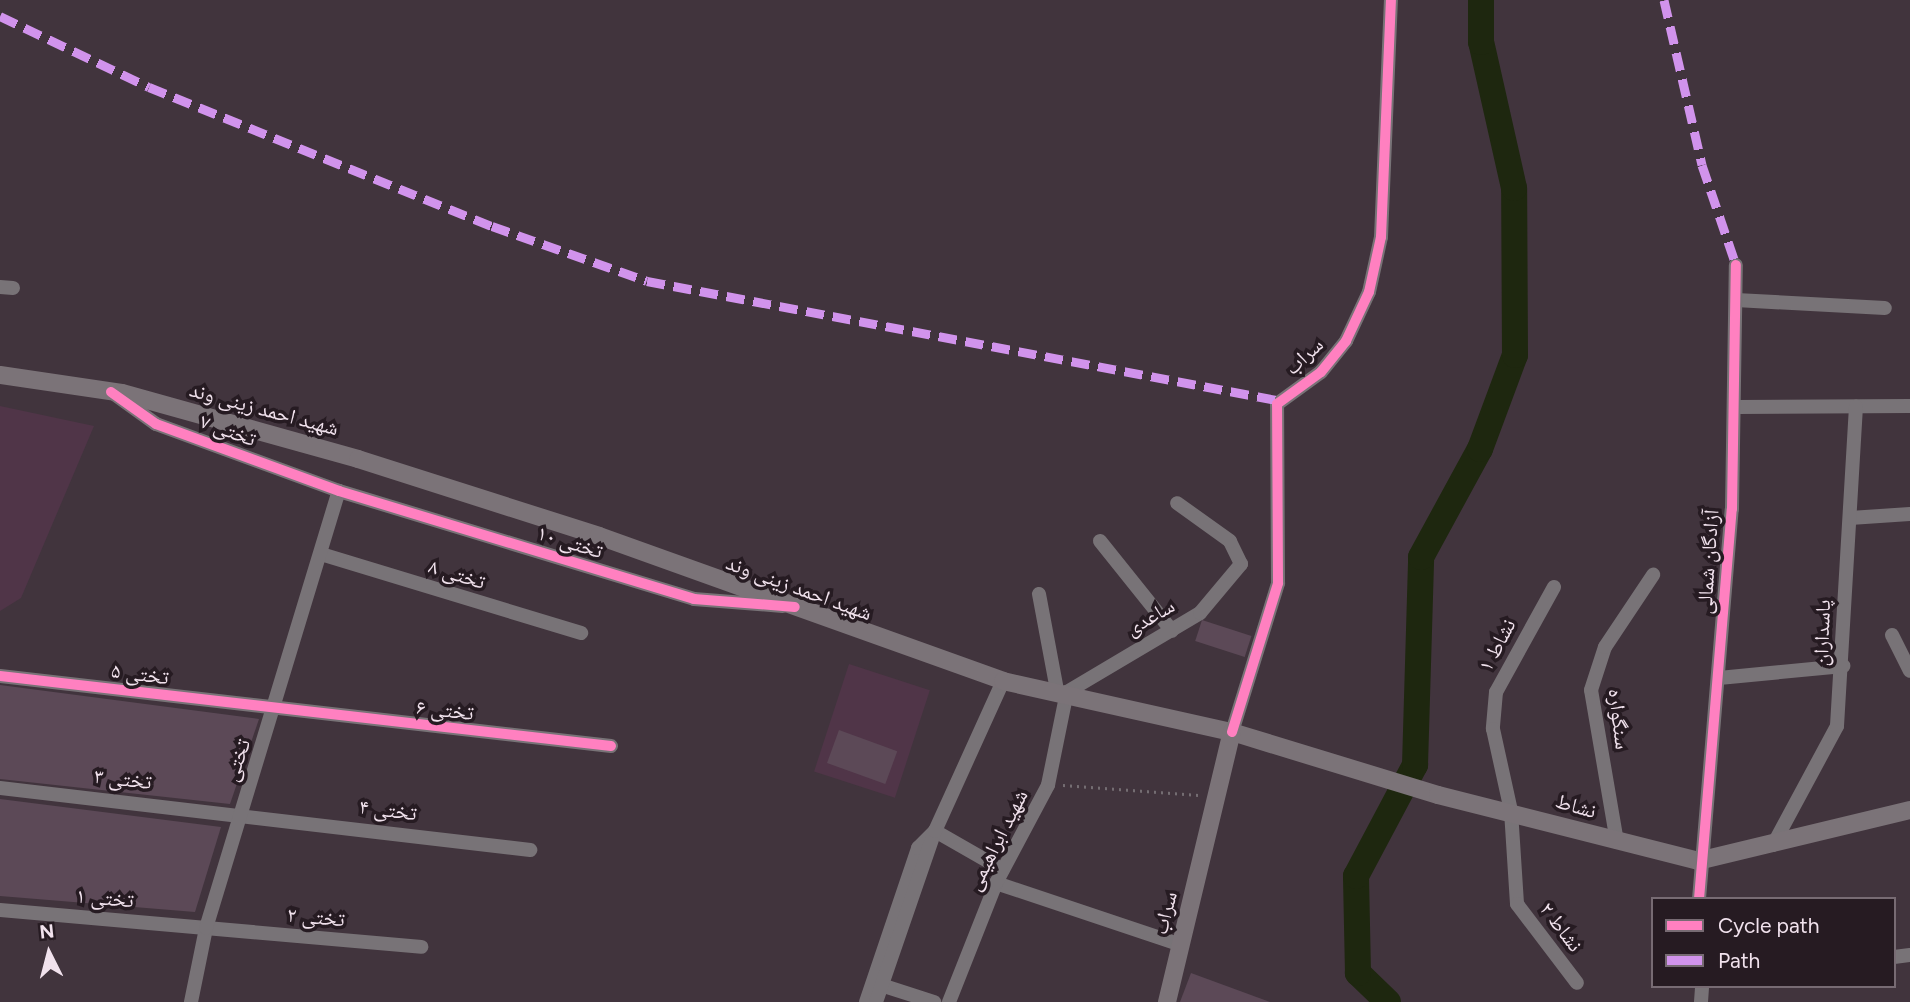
<!DOCTYPE html>
<meta charset="utf-8">
<style>
body{margin:0}
#map{position:relative;width:1910px;height:1002px;overflow:hidden;background:#41343d;font-family:Figtree,"Noto Naskh Arabic",sans-serif}
div>[style]{position:absolute}
.built>*{inset:0;background:#503548;transform-origin:0 0}
.river>*{height:26px;margin:-13px;padding:0 13px;transform-origin:13px;border-radius:13px;background:#1e270f}
.building>*{inset:0;background:#5c4957;transform-origin:0 0}
.path>*{height:2.5px;margin-top:-1.25px;transform-origin:0;background:repeating-linear-gradient(90deg,#746d72 0 2px,transparent 0 7px)}
.minor>*{height:14px;margin:-7px;padding:0 7px;transform-origin:7px;border-radius:7px;background:#787377}
.major>*{height:18px;margin:-9px;padding:0 9px;transform-origin:9px;border-radius:9px;background:#7b7378}
.quiet>*{height:9px;margin-top:-4.5px;transform-origin:0;background:repeating-linear-gradient(90deg,#d193ec 0 18px,transparent 0 27px)}
.cycleway>*{height:10px;margin:-5px;padding:0 5px;transform-origin:5px;border-radius:5px;background:#ff80c0}
span{translate:-50% -50%;white-space:nowrap;text-align:center;line-height:1.15;-webkit-text-stroke:7px #261b22;paint-order:stroke}
.street-label{font-size:21px;color:#f1e2ed}
.legend{position:absolute;left:1651px;top:897px;width:245px;height:91px;box-sizing:border-box;background:#261b22;border:2px solid #776b73;margin:0;padding:9px 12px;list-style:none;font-size:21px;color:#f1e2ed}
.legend li{display:flex;align-items:center;gap:14px;height:35px}
.legend b{width:35px;border:2px solid #776b73}
.north{position:absolute;left:14px;top:918px;width:70px;height:70px;-webkit-text-stroke:5px #261b22;paint-order:stroke;rotate:354deg;font-size:19px;font-weight:700;line-height:28px;text-align:center;color:#f1e2ed}
.north::after{content:'';display:block;margin:auto;width:24px;height:32px;background:#f1e2ed;clip-path:polygon(50% 0,100% 100%,50% 72%,0 100%)}
</style>
<div id="map">
<div class="built">
<i style="clip-path:polygon(0 406px,94px 426px,21px 598px,0 611px)"></i>
<i style="left:849px;top:664px;width:85px;height:113px;rotate:18deg"></i>
</div>
<div class="river">
<i style="left:1388px;top:1002px;width:42px;rotate:-136deg"></i>
<i style="left:1358px;top:973px;width:97px;rotate:-91.2deg"></i>
<i style="left:1356px;top:876px;width:126px;rotate:-62deg"></i>
<i style="left:1415px;top:765px;width:208px;rotate:-88.3deg"></i>
<i style="left:1421px;top:557px;width:123px;rotate:-61.4deg"></i>
<i style="left:1480px;top:449px;width:100px;rotate:-69.6deg"></i>
<i style="left:1515px;top:355px;width:167px;rotate:-90.3deg"></i>
<i style="left:1514px;top:188px;width:150px;rotate:-102.7deg"></i>
<i style="left:1481px;top:42px;width:42px;rotate:-90deg"></i>
</div>
<div class="building">
<i style="left:1202px;top:620px;width:52px;height:22px;rotate:18deg"></i>
<i style="clip-path:polygon(0 685px,259px 719px,230px 804px,0 779px)"></i>
<i style="left:839px;top:730px;width:62px;height:35px;rotate:20deg"></i>
<i style="clip-path:polygon(0 799px,221px 827px,195px 912px,0 896px)"></i>
<i style="clip-path:polygon(1191px 973px,1270px 1002px,1180px 1002px)"></i>
</div>
<div class="path">
<i style="left:1063px;top:785px;width:136px;rotate:4.2deg"></i>
</div>
<div class="minor">
<i style="left:0;top:287px;width:13px;rotate:4deg"></i>
<i style="left:1736px;top:300px;width:149px;rotate:3.1deg"></i>
<i style="left:113px;top:393px;width:53px;rotate:35.8deg"></i>
<i style="left:156px;top:424px;width:195px;rotate:20.1deg"></i>
<i style="left:339px;top:491px;width:371px;rotate:16.9deg"></i>
<i style="left:694px;top:599px;width:89px;rotate:4.5deg"></i>
<i style="left:1737px;top:407px;width:173px;rotate:-0.3deg"></i>
<i style="left:1850px;top:518px;width:60px;rotate:-3.8deg"></i>
<i style="left:1100px;top:541px;width:115px;rotate:51.3deg"></i>
<i style="left:321px;top:554px;width:272px;rotate:16.9deg"></i>
<i style="left:1554px;top:587px;width:120px;rotate:118.9deg"></i>
<i style="left:1496px;top:692px;width:37px;rotate:95deg"></i>
<i style="left:1493px;top:729px;width:84px;rotate:77.6deg"></i>
<i style="left:1511px;top:811px;width:93px;rotate:86.3deg"></i>
<i style="left:1517px;top:904px;width:99px;rotate:52.8deg"></i>
<i style="left:1039px;top:594px;width:98px;rotate:79.4deg"></i>
<i style="left:1892px;top:635px;width:40px;rotate:63.4deg"></i>
<i style="left:0;top:676px;width:615px;rotate:6.54deg"></i>
<i style="left:1719px;top:678px;width:125px;rotate:-5.5deg"></i>
<i style="left:1232px;top:732px;width:156px;rotate:-72.8deg"></i>
<i style="left:1278px;top:583px;width:179px;rotate:-90.3deg"></i>
<i style="left:1277px;top:404px;width:54px;rotate:-36deg"></i>
<i style="left:1321px;top:372px;width:40px;rotate:-51deg"></i>
<i style="left:1346px;top:341px;width:54px;rotate:-64.9deg"></i>
<i style="left:1369px;top:292px;width:56px;rotate:-77.7deg"></i>
<i style="left:1381px;top:237px;width:237px;rotate:-87.6deg"></i>
<i style="left:0;top:788px;width:534px;rotate:6.67deg"></i>
<i style="left:1617px;top:842px;width:154px;rotate:-99.7deg"></i>
<i style="left:1591px;top:690px;width:45px;rotate:-72deg"></i>
<i style="left:1605px;top:647px;width:87px;rotate:-56.3deg"></i>
<i style="left:1773px;top:845px;width:135px;rotate:-61.7deg"></i>
<i style="left:1837px;top:726px;width:320px;rotate:-86.6deg"></i>
<i style="left:996px;top:883px;width:195px;rotate:18.5deg"></i>
<i style="left:1699px;top:899px;width:391px;rotate:-85.2deg"></i>
<i style="left:1732px;top:509px;width:244px;rotate:-89.1deg"></i>
<i style="left:0;top:910px;width:423px;rotate:5deg"></i>
<i style="left:1894px;top:957px;width:16px;rotate:-7deg"></i>
<i style="left:881px;top:985px;width:56px;rotate:17.8deg"></i>
<i style="left:191px;top:1002px;width:76px;rotate:-78.5deg"></i>
<i style="left:206px;top:928px;width:457px;rotate:-73.1deg"></i>
<i style="left:866px;top:1002px;width:163px;rotate:-71.3deg"></i>
<i style="left:918px;top:848px;width:24px;rotate:-45deg"></i>
<i style="left:935px;top:831px;width:78px;rotate:29.8deg"></i>
<i style="left:876px;top:1002px;width:181px;rotate:-71deg"></i>
<i style="left:935px;top:831px;width:165px;rotate:-65.6deg"></i>
<i style="left:949px;top:1002px;width:128px;rotate:-68.4deg"></i>
<i style="left:996px;top:883px;width:111px;rotate:-62deg"></i>
<i style="left:1048px;top:785px;width:95px;rotate:-78.5deg"></i>
<i style="left:1067px;top:692px;width:155px;rotate:-30.7deg"></i>
<i style="left:1200px;top:613px;width:64px;rotate:-50.1deg"></i>
<i style="left:1241px;top:564px;width:25px;rotate:-116deg"></i>
<i style="left:1230px;top:541px;width:65px;rotate:-144.4deg"></i>
<i style="left:1701px;top:1002px;width:16px;rotate:-86deg"></i>
</div>
<div class="major">
<i style="left:0;top:375px;width:123px;rotate:8.4deg"></i>
<i style="left:122px;top:393px;width:245px;rotate:15.6deg"></i>
<i style="left:358px;top:459px;width:253px;rotate:17.7deg"></i>
<i style="left:599px;top:536px;width:429px;rotate:19.7deg"></i>
<i style="left:1003px;top:681px;width:235px;rotate:12.6deg"></i>
<i style="left:1232px;top:732px;width:215px;rotate:17deg"></i>
<i style="left:1438px;top:795px;width:268px;rotate:14.2deg"></i>
<i style="left:1698px;top:861px;width:218px;rotate:-13.5deg"></i>
<i style="left:1167px;top:1002px;width:278px;rotate:-76.5deg"></i>
</div>
<div class="quiet">
<i style="left:1664px;top:0;width:169px;rotate:77deg"></i>
<i style="left:1702px;top:165px;width:106px;rotate:71.2deg"></i>
<i style="left:0;top:16px;width:165px;rotate:25.5deg"></i>
<i style="left:149px;top:87px;width:370px;rotate:22.1deg"></i>
<i style="left:492px;top:226px;width:164px;rotate:19.5deg"></i>
<i style="left:647px;top:281px;width:646px;rotate:10.7deg"></i>
</div>
<div class="cycleway">
<i style="left:111px;top:392px;width:55px;rotate:35.4deg"></i>
<i style="left:156px;top:424px;width:195px;rotate:20.1deg"></i>
<i style="left:339px;top:491px;width:371px;rotate:16.9deg"></i>
<i style="left:694px;top:599px;width:101px;rotate:4.5deg"></i>
<i style="left:0;top:676px;width:615px;rotate:6.54deg"></i>
<i style="left:1232px;top:732px;width:156px;rotate:-72.8deg"></i>
<i style="left:1278px;top:583px;width:179px;rotate:-90.3deg"></i>
<i style="left:1277px;top:404px;width:54px;rotate:-36deg"></i>
<i style="left:1321px;top:372px;width:40px;rotate:-51deg"></i>
<i style="left:1346px;top:341px;width:54px;rotate:-64.9deg"></i>
<i style="left:1369px;top:292px;width:56px;rotate:-77.7deg"></i>
<i style="left:1381px;top:237px;width:237px;rotate:-87.6deg"></i>
<i style="left:1699px;top:899px;width:391px;rotate:-85.2deg"></i>
<i style="left:1732px;top:509px;width:244px;rotate:-89.1deg"></i>
</div>
<div class="street-label">
<span style="left:1304px;top:356px;rotate:-43deg">سراب</span>
<span style="left:264px;top:409px;rotate:15deg">شهید احمد زینی وند</span>
<span style="left:228px;top:430px;rotate:20deg">تختی ۷</span>
<span style="left:570px;top:542px;rotate:17deg">تختی ۱۰</span>
<span style="left:1708px;top:562px;rotate:-86deg">آزادگان شمالی</span>
<span style="left:457px;top:574px;rotate:17deg">تختی ۸</span>
<span style="left:799px;top:588px;rotate:20deg">شهید احمد زینی وند</span>
<span style="left:1150px;top:617px;rotate:-30deg">ساعدی</span>
<span style="left:1822px;top:633px;rotate:-88deg">پاسداران</span>
<span style="left:1497px;top:645px;rotate:-62deg">نشاط ۱</span>
<span style="left:140px;top:674px;rotate:7deg">تختی ۵</span>
<span style="left:445px;top:710px;rotate:6deg">تختی ۶</span>
<span style="left:1619px;top:719px;rotate:83deg">سنگواره</span>
<span style="left:237px;top:760px;rotate:-71deg">تختی</span>
<span style="left:123px;top:779px;rotate:6deg">تختی ۳</span>
<span style="left:1576px;top:806px;rotate:16deg">نشاط</span>
<span style="left:388px;top:810px;rotate:7deg">تختی ۴</span>
<span style="left:997px;top:840px;rotate:-63deg">شهید ابراهیمی</span>
<span style="left:105px;top:898px;rotate:5deg">تختی ۱</span>
<span style="left:1165px;top:913px;rotate:-76deg">سراب</span>
<span style="left:316px;top:917px;rotate:5deg">تختی ۲</span>
<span style="left:1561px;top:927px;rotate:53deg">نشاط ۲</span>
</div>
<ul class="legend">
<li><b style="height:9px;background:#ff80c0"></b>Cycle path</li>
<li><b style="height:9px;background:#d193ec"></b>Path</li>
</ul>
<div class="north">N</div>
</div>
